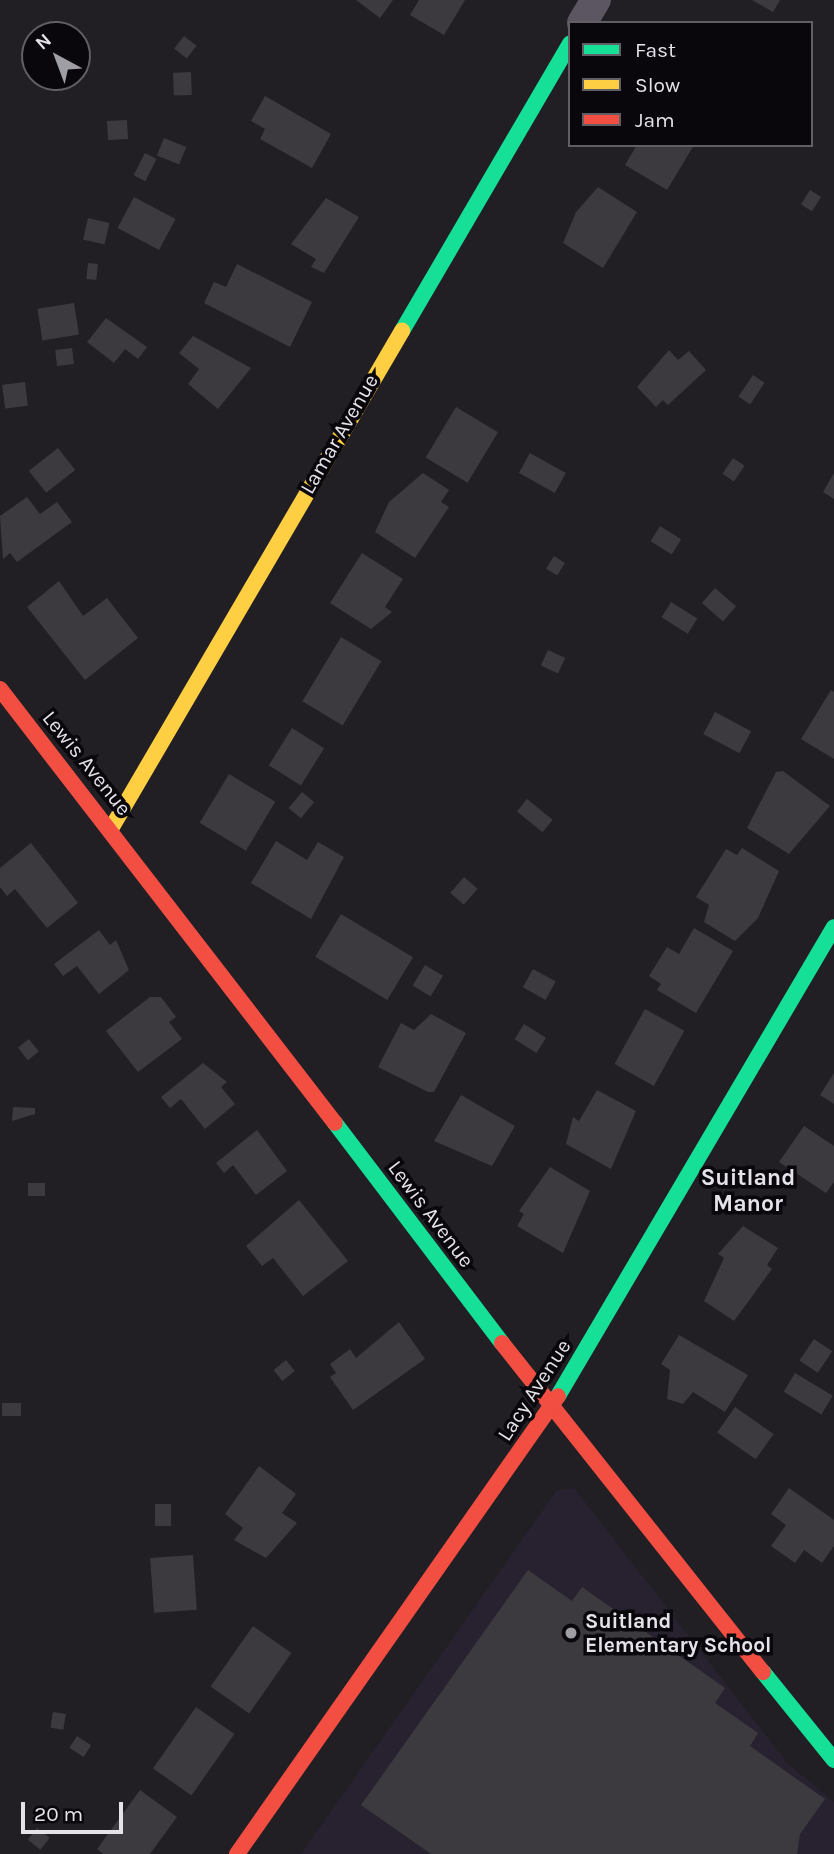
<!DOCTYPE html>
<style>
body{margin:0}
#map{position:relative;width:834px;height:1854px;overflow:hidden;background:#211e24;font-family:Karla,sans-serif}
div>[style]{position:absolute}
.built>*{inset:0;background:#282230}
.building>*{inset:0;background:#3c3a3f;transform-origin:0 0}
.street>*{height:30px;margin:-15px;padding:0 15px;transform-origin:15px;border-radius:15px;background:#5b5661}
.fast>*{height:16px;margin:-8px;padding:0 8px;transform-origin:8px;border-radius:8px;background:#16e098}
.slow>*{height:16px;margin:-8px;padding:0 8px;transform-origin:8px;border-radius:8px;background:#ffcf43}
.jam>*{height:16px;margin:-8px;padding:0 8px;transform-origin:8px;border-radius:8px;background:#f24e42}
.dots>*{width:19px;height:19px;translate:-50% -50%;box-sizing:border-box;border:4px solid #09070c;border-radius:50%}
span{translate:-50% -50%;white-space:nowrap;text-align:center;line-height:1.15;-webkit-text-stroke:7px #09070c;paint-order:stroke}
.street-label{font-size:21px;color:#e5e3ea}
.poi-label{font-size:21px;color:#e5e3ea;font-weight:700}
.left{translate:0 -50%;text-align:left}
.neighbourhood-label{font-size:23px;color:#e5e3ea;font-weight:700}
.legend{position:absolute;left:568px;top:21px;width:245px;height:126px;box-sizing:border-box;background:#09070c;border:2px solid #615f65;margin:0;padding:9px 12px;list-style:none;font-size:21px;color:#e5e3ea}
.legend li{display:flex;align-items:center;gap:14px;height:35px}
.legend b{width:35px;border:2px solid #615f65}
.north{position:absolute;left:21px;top:21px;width:70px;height:70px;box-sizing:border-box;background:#09070c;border:2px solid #615f65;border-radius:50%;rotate:319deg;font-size:19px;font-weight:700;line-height:28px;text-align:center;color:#e5e3ea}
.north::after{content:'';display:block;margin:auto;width:24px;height:32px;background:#a09ea5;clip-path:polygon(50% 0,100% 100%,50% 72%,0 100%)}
.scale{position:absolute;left:21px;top:1802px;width:102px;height:32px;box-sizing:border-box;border:4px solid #e5e3ea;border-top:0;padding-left:9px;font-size:21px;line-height:24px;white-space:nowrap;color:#e5e3ea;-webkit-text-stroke:5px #09070c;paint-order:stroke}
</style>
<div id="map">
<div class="built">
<i style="clip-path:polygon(574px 1488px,788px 1764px,834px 1802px,834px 1854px,301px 1854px,557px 1490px)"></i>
</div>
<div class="building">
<i style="clip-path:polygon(356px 0,393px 0,380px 18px)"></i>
<i style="clip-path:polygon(419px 0,465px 0,444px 35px,410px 15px)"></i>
<i style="clip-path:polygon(752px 0,780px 0,773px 12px)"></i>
<i style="left:184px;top:36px;width:16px;height:16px;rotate:38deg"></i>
<i style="left:191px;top:72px;width:23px;height:18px;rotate:88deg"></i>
<i style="clip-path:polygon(265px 96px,331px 134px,312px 168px,260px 139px,265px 129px,251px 121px)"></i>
<i style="left:127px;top:120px;width:19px;height:20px;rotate:87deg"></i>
<i style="left:164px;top:138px;width:24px;height:19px;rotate:22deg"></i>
<i style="clip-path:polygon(637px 145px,694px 145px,667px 190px,625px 165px)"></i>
<i style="left:145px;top:153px;width:13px;height:25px;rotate:27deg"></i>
<i style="clip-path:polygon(598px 187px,637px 212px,603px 268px,563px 243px,576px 212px)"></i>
<i style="left:810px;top:190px;width:13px;height:17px;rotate:32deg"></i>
<i style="left:134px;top:197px;width:47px;height:35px;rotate:28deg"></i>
<i style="clip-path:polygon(326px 198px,359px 217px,324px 273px,311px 267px,316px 259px,291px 244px)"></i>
<i style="left:88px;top:218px;width:22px;height:22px;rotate:13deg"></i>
<i style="left:88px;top:263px;width:10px;height:16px;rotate:6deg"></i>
<i style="clip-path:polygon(237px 264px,312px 302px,290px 347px,204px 303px,214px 282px,226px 287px)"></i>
<i style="left:74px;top:303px;width:32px;height:37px;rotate:81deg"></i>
<i style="clip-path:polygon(106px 318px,147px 347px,138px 359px,125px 349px,114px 363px,87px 342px)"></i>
<i style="clip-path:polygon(193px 336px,251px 368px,218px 409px,188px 384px,199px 369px,179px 353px)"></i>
<i style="left:72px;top:348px;width:16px;height:17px;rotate:83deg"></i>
<i style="clip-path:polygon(669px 350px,678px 360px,689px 351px,706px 370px,668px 405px,663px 400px,656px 407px,637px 387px)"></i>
<i style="left:753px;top:375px;width:14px;height:26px;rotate:34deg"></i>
<i style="left:25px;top:382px;width:24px;height:23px;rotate:83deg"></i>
<i style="left:456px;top:407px;width:49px;height:59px;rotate:31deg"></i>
<i style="left:58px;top:448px;width:28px;height:37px;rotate:52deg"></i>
<i style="left:530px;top:453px;width:41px;height:23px;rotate:29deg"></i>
<i style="left:733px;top:458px;width:14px;height:19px;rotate:34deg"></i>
<i style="clip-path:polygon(423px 473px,449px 490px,441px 502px,449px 507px,415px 558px,375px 532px,389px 502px)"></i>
<i style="clip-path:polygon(834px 473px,834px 499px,823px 492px)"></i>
<i style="clip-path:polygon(27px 497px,40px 514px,57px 502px,72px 522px,17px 562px,10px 553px,3px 559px,0 516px)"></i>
<i style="left:660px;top:526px;width:25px;height:18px;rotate:32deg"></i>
<i style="clip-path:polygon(362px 553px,403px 579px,385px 607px,392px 612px,371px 629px,330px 603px)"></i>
<i style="left:554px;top:556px;width:13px;height:15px;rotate:32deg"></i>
<i style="clip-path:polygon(59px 581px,83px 616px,107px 598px,138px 638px,85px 680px,27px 607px)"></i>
<i style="left:715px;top:588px;width:28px;height:20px;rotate:41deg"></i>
<i style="left:671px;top:602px;width:31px;height:18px;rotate:32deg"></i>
<i style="left:341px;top:637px;width:47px;height:75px;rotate:31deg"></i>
<i style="left:548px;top:650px;width:19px;height:17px;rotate:25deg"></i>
<i style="clip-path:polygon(831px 690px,834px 692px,834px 759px,801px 739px)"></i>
<i style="left:715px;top:712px;width:41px;height:25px;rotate:28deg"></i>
<i style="left:292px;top:728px;width:38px;height:44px;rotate:32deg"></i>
<i style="clip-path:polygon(783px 771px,830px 806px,789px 854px,747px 828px,776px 772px)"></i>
<i style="left:229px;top:774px;width:54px;height:57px;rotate:31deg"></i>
<i style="left:302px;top:792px;width:16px;height:21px;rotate:40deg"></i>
<i style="left:527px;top:799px;width:33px;height:16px;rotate:39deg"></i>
<i style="clip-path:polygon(276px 841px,307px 860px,318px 842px,344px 857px,311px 919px,251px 883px)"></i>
<i style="clip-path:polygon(31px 843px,78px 903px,47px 928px,15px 889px,7px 896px,0 887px,0 868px)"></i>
<i style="clip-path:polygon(742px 848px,779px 871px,758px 918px,735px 941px,704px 922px,709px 905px,696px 897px,726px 849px,737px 855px)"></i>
<i style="left:464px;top:877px;width:18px;height:21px;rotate:41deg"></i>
<i style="left:341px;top:914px;width:84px;height:50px;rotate:31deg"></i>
<i style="clip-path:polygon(694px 928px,733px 951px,696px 1013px,657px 990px,661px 984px,649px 976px,667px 947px,679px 954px)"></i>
<i style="clip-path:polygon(99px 930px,110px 945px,116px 940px,129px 970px,99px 994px,77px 966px,63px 976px,54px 964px)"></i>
<i style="left:425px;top:965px;width:21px;height:24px;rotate:31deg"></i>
<i style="left:533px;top:969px;width:26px;height:21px;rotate:29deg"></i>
<i style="clip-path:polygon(150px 997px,161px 997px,176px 1017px,169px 1022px,182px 1039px,138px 1072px,106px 1031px)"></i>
<i style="left:645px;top:1009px;width:45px;height:63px;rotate:29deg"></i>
<i style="clip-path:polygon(431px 1014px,466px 1033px,434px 1092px,428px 1092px,378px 1067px,401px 1023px,414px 1030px)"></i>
<i style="left:524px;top:1024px;width:26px;height:18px;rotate:32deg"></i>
<i style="left:29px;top:1039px;width:16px;height:14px;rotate:52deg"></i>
<i style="clip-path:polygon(203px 1063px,227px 1082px,221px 1087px,235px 1104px,205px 1129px,181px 1099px,170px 1108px,161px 1097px)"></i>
<i style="clip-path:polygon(834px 1073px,834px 1104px,820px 1095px)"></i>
<i style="clip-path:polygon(597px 1090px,636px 1111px,611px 1169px,566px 1144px,573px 1117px,579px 1121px)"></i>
<i style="clip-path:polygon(461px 1095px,515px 1126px,492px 1166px,434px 1141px)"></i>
<i style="clip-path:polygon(13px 1107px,35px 1108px,35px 1114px,12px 1121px)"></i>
<i style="clip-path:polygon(804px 1126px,834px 1146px,834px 1182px,826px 1193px,779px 1162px)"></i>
<i style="clip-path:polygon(257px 1130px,287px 1171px,256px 1195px,233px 1165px,224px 1173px,216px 1163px)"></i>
<i style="clip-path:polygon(550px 1167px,590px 1191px,563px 1253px,517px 1226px,524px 1214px,519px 1211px)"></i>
<i style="left:28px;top:1183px;width:17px;height:13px"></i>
<i style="clip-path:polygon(299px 1200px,348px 1261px,303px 1296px,273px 1258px,262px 1266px,246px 1246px)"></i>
<i style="clip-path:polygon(743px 1226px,778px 1248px,767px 1265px,772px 1269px,734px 1321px,704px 1301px,724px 1258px,718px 1254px)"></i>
<i style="clip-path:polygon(399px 1322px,425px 1359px,353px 1410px,330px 1377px,336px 1373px,330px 1364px,350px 1349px,356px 1358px)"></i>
<i style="clip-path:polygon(679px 1335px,748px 1375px,725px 1412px,693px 1392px,683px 1404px,667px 1399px,670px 1370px,661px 1364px)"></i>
<i style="left:814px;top:1339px;width:22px;height:26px;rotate:34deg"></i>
<i style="left:286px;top:1360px;width:14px;height:16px;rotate:51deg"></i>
<i style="left:795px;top:1373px;width:44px;height:22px;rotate:31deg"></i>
<i style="left:2px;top:1403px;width:19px;height:13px"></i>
<i style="left:735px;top:1407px;width:47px;height:31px;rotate:35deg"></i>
<i style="clip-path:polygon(259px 1466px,296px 1494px,282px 1513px,297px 1523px,266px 1558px,234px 1540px,243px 1528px,225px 1514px)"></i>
<i style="clip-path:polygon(789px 1488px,834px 1520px,834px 1546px,822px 1563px,804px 1550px,795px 1563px,771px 1546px,786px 1525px,771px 1514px)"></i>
<i style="left:171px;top:1504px;width:22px;height:16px;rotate:90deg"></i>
<i style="left:193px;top:1555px;width:55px;height:43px;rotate:86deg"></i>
<i style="clip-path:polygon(528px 1570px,572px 1601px,582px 1587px,725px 1688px,715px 1703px,758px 1733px,750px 1746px,825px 1799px,800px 1834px,797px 1854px,431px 1854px,361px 1805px)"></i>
<i style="left:253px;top:1626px;width:47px;height:74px;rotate:35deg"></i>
<i style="left:196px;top:1707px;width:47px;height:75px;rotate:35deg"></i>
<i style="left:53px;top:1712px;width:13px;height:16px;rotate:9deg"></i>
<i style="left:77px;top:1736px;width:17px;height:14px;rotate:33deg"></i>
<i style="clip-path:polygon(140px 1790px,177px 1817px,150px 1854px,103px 1854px,97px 1849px)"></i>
<i style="left:37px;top:1828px;width:16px;height:15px;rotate:38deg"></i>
</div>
<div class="street">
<i style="left:582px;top:23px;width:27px;rotate:-59deg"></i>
</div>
<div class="fast">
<i style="left:402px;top:331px;width:333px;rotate:-59.7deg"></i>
<i style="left:335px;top:1123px;width:276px;rotate:52.8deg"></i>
<i style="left:558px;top:1396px;width:544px;rotate:-59.52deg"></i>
<i style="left:763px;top:1672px;width:113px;rotate:51.1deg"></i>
</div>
<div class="slow">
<i style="left:112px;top:827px;width:575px;rotate:-59.69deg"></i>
</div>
<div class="jam">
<i style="left:0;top:689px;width:548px;rotate:52.34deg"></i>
<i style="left:502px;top:1343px;width:420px;rotate:51.6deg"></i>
<i style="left:237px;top:1854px;width:559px;rotate:-54.97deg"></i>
</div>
<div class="dots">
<i style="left:571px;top:1633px;background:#a09ea5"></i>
</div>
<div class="street-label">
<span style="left:339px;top:434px;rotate:-60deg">Lamar Avenue</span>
<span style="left:87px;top:763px;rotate:51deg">Lewis Avenue</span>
<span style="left:431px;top:1214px;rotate:53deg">Lewis Avenue</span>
<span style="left:534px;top:1390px;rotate:-57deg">Lacy Avenue</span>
</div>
<div class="poi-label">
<span class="left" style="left:585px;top:1633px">Suitland<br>Elementary School</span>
</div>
<div class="neighbourhood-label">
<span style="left:748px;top:1191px">Suitland<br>Manor</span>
</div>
<ul class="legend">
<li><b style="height:9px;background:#16e098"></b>Fast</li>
<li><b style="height:9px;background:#ffcf43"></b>Slow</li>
<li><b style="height:9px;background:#f24e42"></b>Jam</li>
</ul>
<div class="north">N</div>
<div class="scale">20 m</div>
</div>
